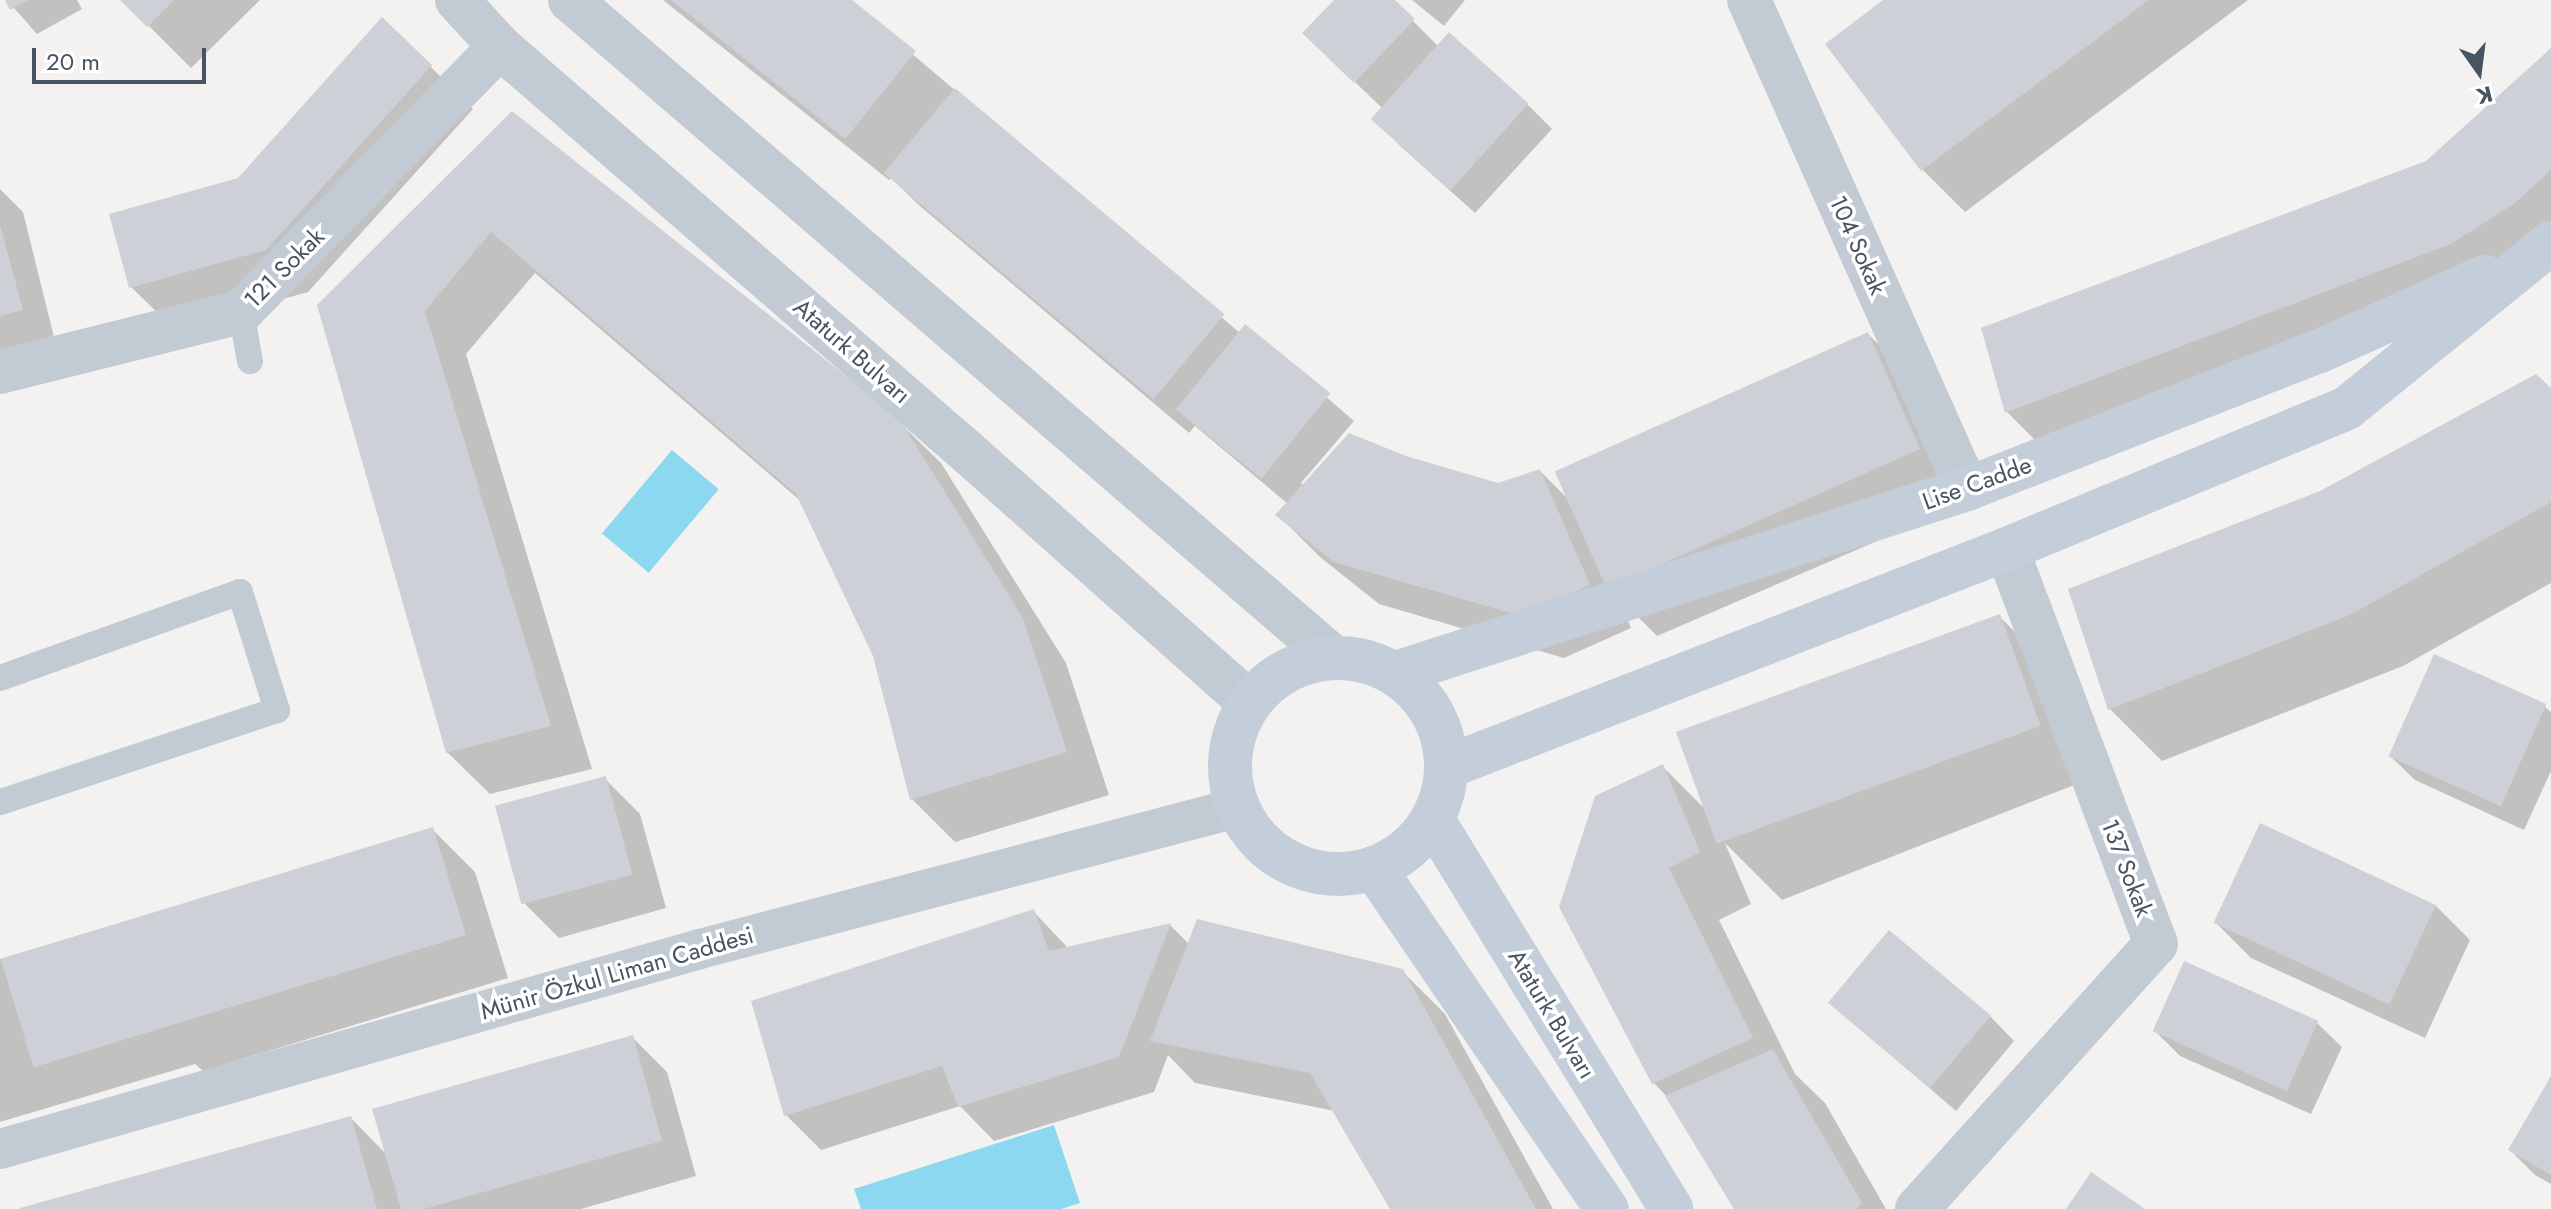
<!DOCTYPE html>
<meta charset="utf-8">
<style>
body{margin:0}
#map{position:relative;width:2551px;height:1209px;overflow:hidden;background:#f4f2f1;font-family:Jost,sans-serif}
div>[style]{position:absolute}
.water>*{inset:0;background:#8bd8f0;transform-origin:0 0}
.shadow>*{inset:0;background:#0003}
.building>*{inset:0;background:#cdd0d7;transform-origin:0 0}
.service>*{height:26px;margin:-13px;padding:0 13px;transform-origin:13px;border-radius:13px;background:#c2cbd3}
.pedestrian>*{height:40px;margin:-20px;padding:0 20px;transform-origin:20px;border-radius:20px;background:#c2cbd3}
.minor>*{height:44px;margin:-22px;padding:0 22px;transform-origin:22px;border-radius:22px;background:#c2cbd3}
.tertiary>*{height:44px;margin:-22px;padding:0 22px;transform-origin:22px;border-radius:22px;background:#c2cbd3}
.secondary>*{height:44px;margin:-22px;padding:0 22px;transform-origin:22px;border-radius:22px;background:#c4cedb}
.secondary>.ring{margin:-22px;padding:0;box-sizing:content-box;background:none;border:44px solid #c4cedb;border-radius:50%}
span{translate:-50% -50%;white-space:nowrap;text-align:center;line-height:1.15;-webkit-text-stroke:7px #fff;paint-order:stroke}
.street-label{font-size:24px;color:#485460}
.north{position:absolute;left:2439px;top:32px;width:80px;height:80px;-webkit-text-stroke:6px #fff;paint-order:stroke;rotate:166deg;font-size:22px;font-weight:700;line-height:32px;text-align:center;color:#485460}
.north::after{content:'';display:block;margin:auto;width:28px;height:36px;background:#485460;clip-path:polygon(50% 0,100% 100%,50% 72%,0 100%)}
.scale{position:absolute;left:32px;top:48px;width:174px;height:36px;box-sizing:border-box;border:4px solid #485460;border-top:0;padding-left:10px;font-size:24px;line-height:28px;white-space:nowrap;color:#485460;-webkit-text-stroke:6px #fff;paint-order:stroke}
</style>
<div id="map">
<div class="water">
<i style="left:672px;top:450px;width:61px;height:109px;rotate:40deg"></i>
<i style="clip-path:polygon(1054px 1125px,1080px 1203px,1061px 1209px,861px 1209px,854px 1189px)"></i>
</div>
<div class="shadow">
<i style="clip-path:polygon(7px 0,77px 0,82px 9px,37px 34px)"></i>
<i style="clip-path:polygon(123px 0,260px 0,191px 68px)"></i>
<i style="clip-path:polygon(663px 0,849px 0,1240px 333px,1245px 327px,1354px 421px,1301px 483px,1304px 486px,1405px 458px,1498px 485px,1540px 471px,1569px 500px,1868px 334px,1920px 386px,1970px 501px,1657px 636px,1619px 598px,1631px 628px,1564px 658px,1379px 604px,1320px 557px,1278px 515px,1288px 504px,1195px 426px,1189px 433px,921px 207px,891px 178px,889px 180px)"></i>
<i style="clip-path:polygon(1336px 0,1392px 0,1438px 46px,1527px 104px,1552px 129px,1475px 213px,1397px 143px,1382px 108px,1330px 58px)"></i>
<i style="clip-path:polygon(1412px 0,1465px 0,1444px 26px)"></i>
<i style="clip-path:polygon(1886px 0,2248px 0,1965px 212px,1923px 170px,1828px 44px)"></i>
<i style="clip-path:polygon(2551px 53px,2551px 264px,2059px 464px,2007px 412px,2427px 163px)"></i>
<i style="clip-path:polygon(430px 66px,473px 109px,308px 292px,174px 329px,131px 287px,239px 180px)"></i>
<i style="clip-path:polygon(512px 113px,897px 420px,941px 463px,1066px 663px,1109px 795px,955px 842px,912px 799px,875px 655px,803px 503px,535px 273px,466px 354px,592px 769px,490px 794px,447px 752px,319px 305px)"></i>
<i style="clip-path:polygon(0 189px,23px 212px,56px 345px,0 359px)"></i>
<i style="clip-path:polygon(2551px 391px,2551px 583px,2403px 666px,2162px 761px,2110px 709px,2320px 493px)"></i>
<i style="clip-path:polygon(2000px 617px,2052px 669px,2092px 778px,1782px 900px,1725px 843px,1751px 904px,1719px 920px,1795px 1074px,1825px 1103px,1886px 1209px,1736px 1209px,1669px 1099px,1654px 1083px,1663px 767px,1717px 821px)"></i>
<i style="clip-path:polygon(2544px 706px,2551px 712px,2551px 771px,2524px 830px,2415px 780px,2390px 756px)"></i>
<i style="clip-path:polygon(605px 779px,640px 814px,666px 908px,559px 938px,524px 903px)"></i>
<i style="clip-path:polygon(432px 829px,475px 872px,508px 978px,203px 1071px,195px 1064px,0 1122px,0 959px)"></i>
<i style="clip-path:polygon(2435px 905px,2470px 940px,2425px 1038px,2251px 958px,2216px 923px)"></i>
<i style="clip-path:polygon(1033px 911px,1069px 949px,1170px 925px,1190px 945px,1402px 971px,1445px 1014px,1553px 1209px,1392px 1209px,1335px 1111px,1195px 1083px,1168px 1055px,1154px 1092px,994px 1141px,960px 1106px,821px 1150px,786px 1115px)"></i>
<i style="clip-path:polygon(1831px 1003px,1990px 1016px,2014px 1041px,1956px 1111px)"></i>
<i style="clip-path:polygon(2317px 1023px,2342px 1047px,2311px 1114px,2180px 1056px,2155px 1031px)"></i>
<i style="clip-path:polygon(632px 1037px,667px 1072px,696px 1176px,581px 1209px,25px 1209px,351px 1118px,387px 1155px)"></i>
<i style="clip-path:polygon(2551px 1080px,2551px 1184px,2535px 1175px,2510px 1150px)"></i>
</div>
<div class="building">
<i style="clip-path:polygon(5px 0,29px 0,10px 10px)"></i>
<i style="clip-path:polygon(120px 0,174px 0,147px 27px)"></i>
<i style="clip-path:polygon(671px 0,852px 0,916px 51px,845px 139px)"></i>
<i style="clip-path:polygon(1334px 0,1395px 0,1415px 19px,1354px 83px,1302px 33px)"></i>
<i style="clip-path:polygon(1883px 0,2149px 0,1921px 171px,1825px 44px)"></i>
<i style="clip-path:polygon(382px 17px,432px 65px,266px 250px,129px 288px,109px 214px,238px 178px)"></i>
<i style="left:1449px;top:32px;width:107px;height:117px;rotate:42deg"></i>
<i style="clip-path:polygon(2551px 48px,2551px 170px,2515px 203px,2451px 244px,2005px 413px,1981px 328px,2426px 161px)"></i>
<i style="left:955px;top:88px;width:352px;height:111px;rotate:40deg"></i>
<i style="clip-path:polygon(512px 111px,899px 418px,1023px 618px,1067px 752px,910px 800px,873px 656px,796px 494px,491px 232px,425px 311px,551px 726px,446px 753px,317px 305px)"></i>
<i style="clip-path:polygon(0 225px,23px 310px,0 316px)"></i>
<i style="left:1245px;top:324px;width:110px;height:110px;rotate:39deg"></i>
<i style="left:1868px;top:332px;width:128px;height:343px;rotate:66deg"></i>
<i style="clip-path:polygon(2536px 374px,2551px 388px,2551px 502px,2350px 615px,2108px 710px,2068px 589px,2320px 491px)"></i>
<i style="clip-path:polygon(1349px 433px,1406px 456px,1498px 483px,1540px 469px,1590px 585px,1521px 616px,1334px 562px,1275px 515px)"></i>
<i style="left:2000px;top:614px;width:119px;height:345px;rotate:70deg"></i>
<i style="left:2434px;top:654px;width:123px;height:112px;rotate:24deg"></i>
<i style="clip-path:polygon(1663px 764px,1700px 852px,1669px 868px,1753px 1038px,1652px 1084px,1559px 907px,1595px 796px)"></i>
<i style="left:606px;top:776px;width:102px;height:115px;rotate:75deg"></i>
<i style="left:2260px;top:823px;width:194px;height:110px;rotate:25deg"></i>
<i style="left:433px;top:827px;width:113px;height:452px;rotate:73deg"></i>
<i style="clip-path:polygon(1034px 909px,1049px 951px,1171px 923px,1119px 1057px,958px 1107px,942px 1066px,784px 1116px,751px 1001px)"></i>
<i style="clip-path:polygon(1197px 919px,1403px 969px,1536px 1209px,1390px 1209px,1310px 1073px,1150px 1041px)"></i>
<i style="left:1889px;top:930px;width:133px;height:95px;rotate:40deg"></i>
<i style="left:2184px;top:961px;width:147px;height:77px;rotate:24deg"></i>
<i style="clip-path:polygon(633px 1035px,662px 1141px,424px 1209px,401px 1209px,372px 1109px)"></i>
<i style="clip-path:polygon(1773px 1049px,1862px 1203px,1856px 1209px,1734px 1209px,1665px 1096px)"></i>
<i style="clip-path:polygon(2551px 1076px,2551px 1175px,2508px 1150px)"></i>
<i style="clip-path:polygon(351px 1116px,377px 1209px,20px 1209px,20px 1208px)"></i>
<i style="clip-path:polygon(2091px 1172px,2145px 1209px,2066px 1209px)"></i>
</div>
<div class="service">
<i style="left:241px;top:312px;width:50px;rotate:79.6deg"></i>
<i style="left:0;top:678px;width:255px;rotate:-19.7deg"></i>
<i style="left:240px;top:592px;width:124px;rotate:72.6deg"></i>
<i style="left:277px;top:710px;width:292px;rotate:161.6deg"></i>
</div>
<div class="pedestrian">
<i style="left:0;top:1149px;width:728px;rotate:-15.95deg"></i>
<i style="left:700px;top:949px;width:554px;rotate:-14.74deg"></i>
</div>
<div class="minor">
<i style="left:1749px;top:0;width:535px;rotate:65.97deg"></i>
<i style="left:0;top:372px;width:248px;rotate:-14deg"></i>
<i style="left:241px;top:312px;width:371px;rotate:-45.7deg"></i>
<i style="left:1917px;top:1209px;width:357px;rotate:-48deg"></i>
<i style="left:2156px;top:944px;width:422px;rotate:-110.7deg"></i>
</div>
<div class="tertiary">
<i style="left:457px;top:0;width:64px;rotate:47.5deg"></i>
<i style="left:500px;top:47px;width:614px;rotate:40.9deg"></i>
<i style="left:964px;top:449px;width:381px;rotate:41.6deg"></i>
<i style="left:570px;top:0;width:1007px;rotate:40.73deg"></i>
</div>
<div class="secondary">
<i class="ring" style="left:1230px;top:658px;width:172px;height:172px"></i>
<i style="left:1396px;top:673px;width:600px;rotate:-17.86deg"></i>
<i style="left:1967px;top:489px;width:379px;rotate:-21.4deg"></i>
<i style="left:2320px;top:351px;width:181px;rotate:-24.2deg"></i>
<i style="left:1447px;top:767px;width:601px;rotate:-21.27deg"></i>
<i style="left:2007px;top:549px;width:368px;rotate:-22.5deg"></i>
<i style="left:2347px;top:408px;width:262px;rotate:-39deg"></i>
<i style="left:1433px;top:820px;width:456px;rotate:58.5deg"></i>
<i style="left:1374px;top:868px;width:413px;rotate:55.7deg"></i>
</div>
<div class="street-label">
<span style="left:1858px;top:245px;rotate:66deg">104 Sokak</span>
<span style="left:284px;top:268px;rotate:-45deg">121 Sokak</span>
<span style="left:852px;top:351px;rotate:41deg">Ataturk Bulvarı</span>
<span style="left:1977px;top:483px;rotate:-20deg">Lise Cadde</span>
<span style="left:2127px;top:868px;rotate:69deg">137 Sokak</span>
<span style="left:617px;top:973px;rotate:-16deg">Münir Özkul Liman Caddesi</span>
<span style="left:1552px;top:1014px;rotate:59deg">Ataturk Bulvarı</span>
</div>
<div class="north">K</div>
<div class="scale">20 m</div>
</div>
